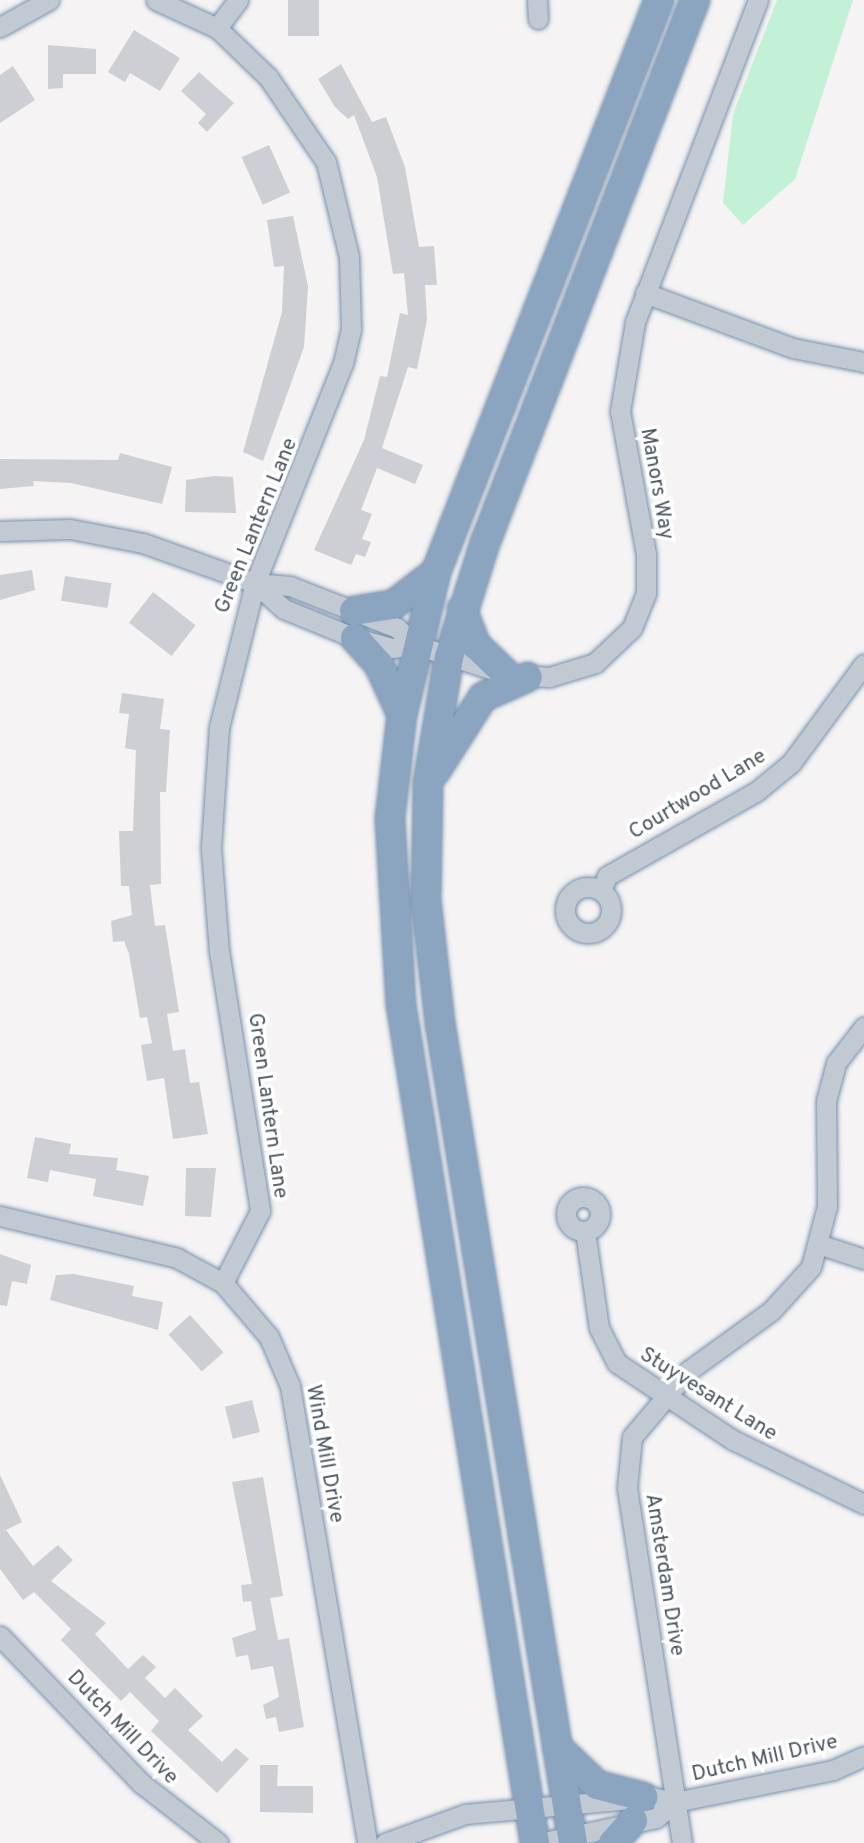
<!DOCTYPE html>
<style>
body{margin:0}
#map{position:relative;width:864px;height:1843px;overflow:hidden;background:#f5f3f3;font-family:Overpass,sans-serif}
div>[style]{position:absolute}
.green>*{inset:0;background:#c3f1d5}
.building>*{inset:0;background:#cdcfd5;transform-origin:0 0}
.roads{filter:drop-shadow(0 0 2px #7690ad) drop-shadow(0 0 2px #7690ad)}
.minor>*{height:19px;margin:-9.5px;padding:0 9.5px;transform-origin:9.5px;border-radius:9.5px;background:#c1cad2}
.minor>.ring{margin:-9.5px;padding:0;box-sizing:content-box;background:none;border:19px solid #c1cad2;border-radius:50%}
.highway>*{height:28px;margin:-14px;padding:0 14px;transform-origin:14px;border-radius:14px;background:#8ba5c1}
span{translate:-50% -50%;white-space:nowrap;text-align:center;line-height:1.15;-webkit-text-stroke:7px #fff;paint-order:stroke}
.street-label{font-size:21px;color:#4a5661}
</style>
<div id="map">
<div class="green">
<i style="clip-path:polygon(777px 0,853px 0,795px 179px,743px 225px,723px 203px,733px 114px)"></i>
</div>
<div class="building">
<i style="left:288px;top:0;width:31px;height:36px"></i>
<i style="clip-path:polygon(134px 30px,180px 58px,160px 91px,130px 73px,125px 82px,108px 72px)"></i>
<i style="clip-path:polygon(48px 45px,96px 49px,96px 74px,63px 74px,63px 88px,48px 89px)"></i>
<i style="clip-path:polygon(341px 64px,372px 122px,386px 117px,405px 167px,419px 247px,434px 246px,437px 285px,425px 285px,427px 320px,417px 369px,408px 367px,382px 448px,423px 465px,415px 484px,377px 468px,361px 510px,372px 514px,362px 539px,371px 542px,365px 557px,356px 554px,351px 565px,314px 550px,364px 440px,380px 376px,387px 377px,400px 313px,408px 315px,404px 273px,393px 274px,377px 177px,354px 115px,348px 119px,335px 107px,318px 79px)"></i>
<i style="clip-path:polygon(13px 66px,35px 100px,0 123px,0 75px)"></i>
<i style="clip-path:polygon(199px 72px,234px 103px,207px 132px,198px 123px,206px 114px,181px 91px)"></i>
<i style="left:269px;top:145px;width:52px;height:30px;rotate:66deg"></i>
<i style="clip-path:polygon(293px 216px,308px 286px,304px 347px,263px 461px,243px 452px,282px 312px,284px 266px,274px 267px,267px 220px)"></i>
<i style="clip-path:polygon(120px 453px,172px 467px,162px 504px,71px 483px,33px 481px,34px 486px,0 489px,0 459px,118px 460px)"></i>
<i style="clip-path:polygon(214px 476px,233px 477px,236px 513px,185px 512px,186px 480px)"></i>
<i style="clip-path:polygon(32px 570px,35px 590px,0 600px,0 575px)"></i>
<i style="left:65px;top:576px;width:47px;height:25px;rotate:9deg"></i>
<i style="left:153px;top:592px;width:54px;height:39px;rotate:38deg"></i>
<i style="clip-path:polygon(122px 693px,164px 699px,160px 729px,170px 730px,166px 792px,160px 792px,161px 884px,150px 885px,155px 926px,165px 925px,179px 1012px,167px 1014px,173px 1051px,185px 1049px,190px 1083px,199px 1082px,208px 1134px,173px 1139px,164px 1078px,147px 1081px,141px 1045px,152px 1043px,147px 1017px,140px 1018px,129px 954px,124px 941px,113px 942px,111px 921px,132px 915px,129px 886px,121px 886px,119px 831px,133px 831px,136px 750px,125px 748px,129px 714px,119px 713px)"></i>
<i style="clip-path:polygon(35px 1137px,71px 1144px,69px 1154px,118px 1158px,116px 1170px,149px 1176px,143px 1206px,93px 1196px,96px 1179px,50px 1170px,48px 1182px,27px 1178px)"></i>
<i style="clip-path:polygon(186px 1168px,216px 1168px,211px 1217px,185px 1216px)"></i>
<i style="clip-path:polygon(0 1254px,31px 1265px,27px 1284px,12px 1281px,7px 1306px,0 1305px)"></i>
<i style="clip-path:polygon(74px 1274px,134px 1286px,132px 1296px,163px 1302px,158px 1330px,50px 1300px,56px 1275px)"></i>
<i style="left:190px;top:1315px;width:50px;height:29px;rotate:48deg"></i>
<i style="left:252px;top:1400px;width:33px;height:28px;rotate:76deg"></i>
<i style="clip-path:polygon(0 1475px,22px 1522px,6px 1530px,33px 1566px,58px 1545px,73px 1560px,51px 1581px,106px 1623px,95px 1634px,128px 1669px,143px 1655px,156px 1667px,145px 1678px,165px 1698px,175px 1688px,203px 1716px,188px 1730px,222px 1762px,236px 1748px,249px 1759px,217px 1793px,151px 1731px,159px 1721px,130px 1692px,121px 1701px,61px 1640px,71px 1629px,34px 1592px,23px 1600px,0 1569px)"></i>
<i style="clip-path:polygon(263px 1477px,283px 1596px,270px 1598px,278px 1640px,289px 1638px,304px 1727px,279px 1732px,276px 1717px,266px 1719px,263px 1705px,279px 1697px,273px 1666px,251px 1670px,248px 1655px,236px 1657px,232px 1638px,256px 1630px,251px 1601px,243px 1602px,241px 1585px,252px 1584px,232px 1482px)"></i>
<i style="clip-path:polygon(260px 1765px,278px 1765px,277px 1786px,313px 1786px,313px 1813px,260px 1812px)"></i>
</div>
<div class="roads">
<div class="minor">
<i style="left:156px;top:0;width:67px;rotate:24.7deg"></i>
<i style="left:217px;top:28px;width:71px;rotate:43.9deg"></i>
<i style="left:268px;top:77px;width:103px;rotate:55.7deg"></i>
<i style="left:326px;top:162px;width:98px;rotate:76.4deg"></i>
<i style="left:349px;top:257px;width:72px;rotate:88.4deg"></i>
<i style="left:351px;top:329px;width:35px;rotate:103deg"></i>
<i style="left:343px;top:363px;width:237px;rotate:111.8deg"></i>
<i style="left:255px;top:583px;width:148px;rotate:104deg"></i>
<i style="left:219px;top:727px;width:121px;rotate:93.8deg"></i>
<i style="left:211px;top:848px;width:103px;rotate:85.6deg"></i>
<i style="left:219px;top:951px;width:263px;rotate:81deg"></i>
<i style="left:260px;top:1211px;width:81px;rotate:117.2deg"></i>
<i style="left:537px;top:0;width:19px;rotate:87deg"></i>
<i style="left:0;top:27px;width:56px;rotate:-28.9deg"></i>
<i style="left:217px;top:28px;width:35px;rotate:-53deg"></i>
<i style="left:645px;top:293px;width:158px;rotate:20.4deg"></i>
<i style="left:793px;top:348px;width:72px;rotate:11.2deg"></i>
<i style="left:0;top:531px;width:70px;rotate:-1.6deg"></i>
<i style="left:70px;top:529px;width:74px;rotate:10.9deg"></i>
<i style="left:143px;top:543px;width:119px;rotate:19.7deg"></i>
<i style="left:255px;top:583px;width:35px;rotate:5deg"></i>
<i style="left:290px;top:586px;width:115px;rotate:21.4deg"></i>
<i style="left:397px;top:628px;width:25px;rotate:42deg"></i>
<i style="left:416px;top:645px;width:95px;rotate:17.9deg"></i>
<i style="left:506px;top:674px;width:43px;rotate:4deg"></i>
<i style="left:549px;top:677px;width:48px;rotate:-16.9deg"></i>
<i style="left:595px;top:663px;width:51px;rotate:-43.4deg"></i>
<i style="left:632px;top:628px;width:38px;rotate:-68deg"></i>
<i style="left:646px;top:593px;width:39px;rotate:-90deg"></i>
<i style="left:646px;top:554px;width:145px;rotate:-100.3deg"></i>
<i style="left:620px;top:411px;width:90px;rotate:-80.4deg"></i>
<i style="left:635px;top:322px;width:345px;rotate:-69.1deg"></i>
<i style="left:255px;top:583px;width:39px;rotate:42deg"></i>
<i style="left:284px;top:609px;width:77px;rotate:22.2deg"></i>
<i style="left:355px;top:638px;width:38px;rotate:15deg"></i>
<i style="left:392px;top:648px;width:24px;rotate:-7deg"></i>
<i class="ring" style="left:565px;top:887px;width:27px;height:27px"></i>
<i style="left:601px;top:891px;width:16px;rotate:-68deg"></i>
<i style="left:607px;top:876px;width:172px;rotate:-29.5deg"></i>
<i style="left:757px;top:791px;width:44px;rotate:-39.5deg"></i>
<i style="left:791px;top:763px;width:123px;rotate:-53.6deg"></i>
<i class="ring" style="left:566px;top:1197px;width:15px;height:15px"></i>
<i style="left:0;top:1216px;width:182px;rotate:13.3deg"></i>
<i style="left:177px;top:1258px;width:52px;rotate:28.5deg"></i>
<i style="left:223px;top:1283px;width:71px;rotate:49.6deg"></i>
<i style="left:269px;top:1337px;width:53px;rotate:66.8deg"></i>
<i style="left:290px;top:1386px;width:463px;rotate:80.4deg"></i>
<i style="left:585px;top:1231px;width:98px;rotate:81.8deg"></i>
<i style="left:599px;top:1328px;width:39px;rotate:63deg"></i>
<i style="left:617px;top:1363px;width:139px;rotate:33.6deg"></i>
<i style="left:733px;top:1440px;width:146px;rotate:26deg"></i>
<i style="left:821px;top:1245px;width:45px;rotate:18deg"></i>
<i style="left:0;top:1636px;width:204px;rotate:46.2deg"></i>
<i style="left:141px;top:1783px;width:98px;rotate:37.9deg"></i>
<i style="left:385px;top:1843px;width:85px;rotate:-19.9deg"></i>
<i style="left:465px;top:1814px;width:188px;rotate:-5.2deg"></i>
<i style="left:652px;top:1797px;width:24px;rotate:12deg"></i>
<i style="left:675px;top:1802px;width:161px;rotate:-11.4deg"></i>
<i style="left:833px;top:1770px;width:34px;rotate:-24deg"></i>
<i style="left:539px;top:1843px;width:120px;rotate:-12.1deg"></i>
<i style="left:656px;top:1818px;width:25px;rotate:-40deg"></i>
<i style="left:682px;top:1843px;width:359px;rotate:-98.8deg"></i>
<i style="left:627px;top:1488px;width:51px;rotate:-84.4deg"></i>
<i style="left:632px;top:1437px;width:87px;rotate:-49.7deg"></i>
<i style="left:688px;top:1371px;width:102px;rotate:-35.9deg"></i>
<i style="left:771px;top:1311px;width:59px;rotate:-47.7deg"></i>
<i style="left:811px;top:1267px;width:63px;rotate:-75.3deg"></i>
<i style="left:827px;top:1206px;width:105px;rotate:-90.5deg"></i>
<i style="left:826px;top:1101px;width:39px;rotate:-75deg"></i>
<i style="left:836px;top:1063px;width:46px;rotate:-52.1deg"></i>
</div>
<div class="highway">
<i style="left:462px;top:609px;width:39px;rotate:69deg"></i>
<i style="left:476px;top:645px;width:42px;rotate:44deg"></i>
<i style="left:354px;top:611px;width:39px;rotate:-9deg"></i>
<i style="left:393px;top:605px;width:54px;rotate:-37.5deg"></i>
<i style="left:355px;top:638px;width:36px;rotate:48deg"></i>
<i style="left:379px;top:665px;width:55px;rotate:65.3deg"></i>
<i style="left:435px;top:772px;width:89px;rotate:-57.4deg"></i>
<i style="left:483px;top:697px;width:49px;rotate:-24deg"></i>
<i style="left:557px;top:1747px;width:55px;rotate:43.5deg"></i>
<i style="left:597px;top:1785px;width:48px;rotate:14.6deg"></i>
<i style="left:535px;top:1843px;width:849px;rotate:-99.08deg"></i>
<i style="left:401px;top:1005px;width:187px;rotate:-93.4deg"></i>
<i style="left:390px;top:818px;width:104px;rotate:-83.4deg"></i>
<i style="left:402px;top:715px;width:147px;rotate:-76.6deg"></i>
<i style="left:436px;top:572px;width:614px;rotate:-68.7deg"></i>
<i style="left:573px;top:1843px;width:831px;rotate:-99.21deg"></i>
<i style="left:440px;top:1023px;width:123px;rotate:-96.5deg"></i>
<i style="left:426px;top:901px;width:118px;rotate:-89deg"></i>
<i style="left:428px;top:783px;width:128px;rotate:-80.5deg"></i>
<i style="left:449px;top:657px;width:120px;rotate:-72.5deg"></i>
<i style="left:485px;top:543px;width:582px;rotate:-68.86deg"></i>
<i style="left:613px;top:1843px;width:30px;rotate:-48deg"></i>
</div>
</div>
<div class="street-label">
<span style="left:656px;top:484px;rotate:80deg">Manors Way</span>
<span style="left:257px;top:526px;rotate:-68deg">Green Lantern Lane</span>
<span style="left:698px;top:795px;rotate:-31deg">Courtwood Lane</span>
<span style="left:267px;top:1106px;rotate:82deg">Green Lantern Lane</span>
<span style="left:708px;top:1395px;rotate:32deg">Stuyvesant Lane</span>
<span style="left:324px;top:1454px;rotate:80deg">Wind Mill Drive</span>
<span style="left:664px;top:1575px;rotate:81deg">Amsterdam Drive</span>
<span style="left:122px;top:1728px;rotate:46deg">Dutch Mill Drive</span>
<span style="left:765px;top:1759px;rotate:-13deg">Dutch Mill Drive</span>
</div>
</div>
